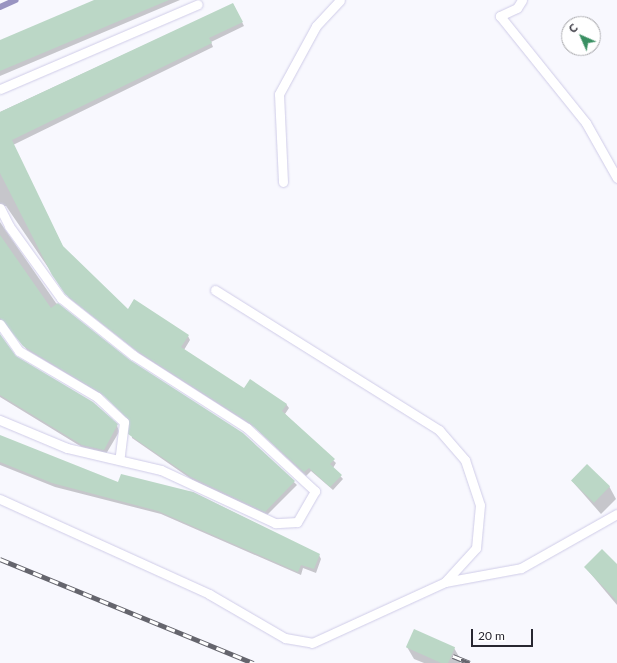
<!DOCTYPE html>
<meta charset="utf-8">
<style>
body{margin:0}
#map{position:relative;width:617px;height:663px;overflow:hidden;background:#f8f8fe;font-family:Lato,sans-serif}
div>[style]{position:absolute}
.shadow>*{inset:0;background:#0003}
.stream>*{height:6px;margin:-3px;padding:0 3px;transform-origin:3px;border-radius:3px;background:#9994c1}
.building>*{inset:0;background:#bbd7c6;transform-origin:0 0}
.roads{filter:drop-shadow(0 0 1px #cfcce8) drop-shadow(0 0 1px #cfcce8)}
.lane>*{height:9px;margin:-4.5px;padding:0 4.5px;transform-origin:4.5px;border-radius:4.5px;background:#fff}
.rail>*{height:4.5px;margin-top:-2.25px;transform-origin:0;background:repeating-linear-gradient(90deg,#fff 0 9px,#65656d 0 18px);box-sizing:border-box;border-block:1px solid #65656d}
span{translate:-50% -50%;white-space:nowrap;text-align:center;line-height:1.15;-webkit-text-stroke:3px #fff;paint-order:stroke}
.north{position:absolute;left:561px;top:16px;width:40px;height:40px;box-sizing:border-box;background:#fff;border:1px solid #a9a9ad;border-radius:50%;rotate:315deg;font-size:11px;font-weight:700;line-height:16px;text-align:center;color:#282731}
.north::after{content:'';display:block;margin:auto;width:14px;height:18px;background:#398f62;clip-path:polygon(50% 0,100% 100%,50% 72%,0 100%)}
.scale{position:absolute;left:471px;top:629px;width:62px;height:18px;box-sizing:border-box;border:2px solid #282731;border-top:0;padding-left:5px;font-size:12px;line-height:14px;white-space:nowrap;color:#282731;-webkit-text-stroke:3px #fff;paint-order:stroke}
</style>
<div id="map">
<div class="shadow">
<i style="clip-path:polygon(97px 0,180px 0,0 76px,0 41px)"></i>
<i style="clip-path:polygon(233px 4px,244px 26px,211px 42px,213px 47px,13px 145px,63px 247px,128px 310px,188px 336px,190px 340px,184px 350px,244px 389px,286px 404px,289px 408px,285px 414px,336px 463px,333px 468px,343px 479px,333px 490px,311px 471px,306px 476px,254px 427px,140px 354px,69px 298px,6px 206px,0 206px,0 112px)"></i>
<i style="clip-path:polygon(0 222px,56px 303px,129px 361px,243px 434px,297px 485px,267px 515px,194px 481px,132px 438px,130px 421px,104px 396px,27px 350px,5px 322px,0 323px)"></i>
<i style="clip-path:polygon(0 335px,14px 355px,117px 425px,119px 432px,106px 454px,85px 449px,0 397px)"></i>
<i style="clip-path:polygon(0 436px,118px 483px,193px 492px,319px 555px,321px 559px,316px 573px,303px 568px,301px 575px,161px 514px,55px 487px,0 465px)"></i>
<i style="clip-path:polygon(572px 481px,609px 486px,616px 499px,601px 514px)"></i>
<i style="clip-path:polygon(617px 566px,617px 605px,585px 567px)"></i>
<i style="clip-path:polygon(407px 647px,454px 648px,461px 660px,460px 663px,424px 663px,414px 659px)"></i>
</div>
<div class="stream">
<i style="left:0;top:7px;width:17px;rotate:-24deg"></i>
</div>
<div class="building">
<i style="clip-path:polygon(94px 0,169px 0,0 71px,0 40px)"></i>
<i style="clip-path:polygon(233px 3px,243px 22px,209px 38px,212px 43px,12px 140px,63px 246px,128px 309px,134px 299px,189px 335px,181px 347px,244px 388px,250px 379px,287px 404px,282px 411px,335px 459px,330px 464px,342px 475px,330px 487px,309px 468px,304px 472px,250px 423px,136px 350px,65px 294px,52px 275px,0 173px,0 112px)"></i>
<i style="clip-path:polygon(0 235px,51px 308px,58px 303px,130px 360px,243px 433px,295px 481px,265px 512px,191px 477px,128px 434px,129px 420px,101px 393px,23px 346px,0 318px)"></i>
<i style="clip-path:polygon(0 334px,16px 356px,93px 402px,118px 424px,104px 450px,82px 445px,0 395px)"></i>
<i style="clip-path:polygon(0 435px,118px 482px,121px 474px,193px 492px,320px 554px,314px 569px,301px 565px,298px 572px,158px 511px,52px 483px,0 462px)"></i>
<i style="left:587px;top:464px;width:32px;height:23px;rotate:44deg"></i>
<i style="clip-path:polygon(602px 549px,617px 564px,617px 601px,584px 567px)"></i>
<i style="left:414px;top:629px;width:45px;height:20px;rotate:24deg"></i>
</div>
<div class="roads">
<div class="lane">
<i style="left:522px;top:0;width:9px;rotate:122deg"></i>
<i style="left:517px;top:8px;width:19px;rotate:155deg"></i>
<i style="left:500px;top:16px;width:137px;rotate:51.2deg"></i>
<i style="left:586px;top:123px;width:63px;rotate:60.6deg"></i>
<i style="left:0;top:89px;width:215px;rotate:-23.2deg"></i>
<i style="left:283px;top:182px;width:88px;rotate:-92.6deg"></i>
<i style="left:279px;top:94px;width:77px;rotate:-61.4deg"></i>
<i style="left:316px;top:26px;width:35px;rotate:-47deg"></i>
<i style="left:0;top:208px;width:20px;rotate:63deg"></i>
<i style="left:9px;top:226px;width:89px;rotate:54.2deg"></i>
<i style="left:61px;top:298px;width:92px;rotate:38.4deg"></i>
<i style="left:133px;top:355px;width:135px;rotate:32.6deg"></i>
<i style="left:247px;top:428px;width:93px;rotate:42.8deg"></i>
<i style="left:315px;top:491px;width:36px;rotate:120deg"></i>
<i style="left:297px;top:522px;width:22px;rotate:177deg"></i>
<i style="left:275px;top:523px;width:126px;rotate:-155.1deg"></i>
<i style="left:161px;top:470px;width:97px;rotate:-166.8deg"></i>
<i style="left:67px;top:448px;width:73px;rotate:-157.3deg"></i>
<i style="left:215px;top:290px;width:264px;rotate:32deg"></i>
<i style="left:439px;top:430px;width:40px;rotate:49deg"></i>
<i style="left:465px;top:460px;width:47px;rotate:71.6deg"></i>
<i style="left:480px;top:505px;width:43px;rotate:95.3deg"></i>
<i style="left:476px;top:548px;width:46px;rotate:132.4deg"></i>
<i style="left:0;top:324px;width:33px;rotate:55deg"></i>
<i style="left:19px;top:351px;width:91px;rotate:30.5deg"></i>
<i style="left:97px;top:397px;width:37px;rotate:43deg"></i>
<i style="left:124px;top:422px;width:38px;rotate:97deg"></i>
<i style="left:0;top:499px;width:230px;rotate:24.4deg"></i>
<i style="left:209px;top:594px;width:88px;rotate:30.1deg"></i>
<i style="left:285px;top:638px;width:27px;rotate:10deg"></i>
<i style="left:312px;top:643px;width:146px;rotate:-24.6deg"></i>
<i style="left:445px;top:582px;width:77px;rotate:-10.4deg"></i>
<i style="left:521px;top:568px;width:110px;rotate:-29.4deg"></i>
</div>
</div>
<div class="rail">
<i style="left:0;top:559px;width:274px;rotate:22.3deg"></i>
<i style="left:453px;top:656px;width:18px;rotate:22deg"></i>
</div>
<div class="north">С</div>
<div class="scale">20 m</div>
</div>
